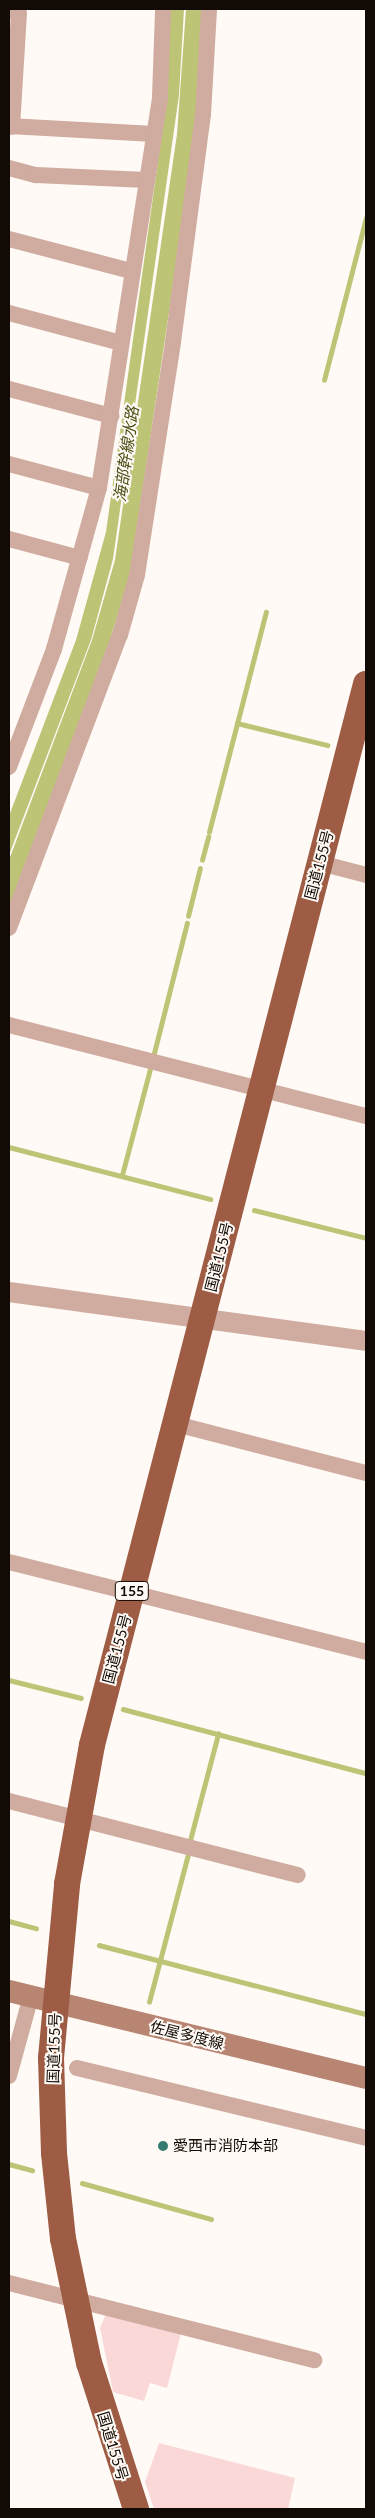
<!DOCTYPE html>
<meta charset="utf-8">
<style>
body{margin:0}
#map{position:relative;width:375px;height:2518px;overflow:hidden;background:#fffaf6;font-family:Lato,"Noto Sans JP",sans-serif}
div>[style]{position:absolute}
.green>*{inset:0;background:#fbd8d8}
.water>*{inset:0;background:#bec476}
.stream>*{height:4.5px;margin:-2.25px;padding:0 2.25px;transform-origin:2.25px;border-radius:2.25px;background:#bec476}
.minor>*{height:16px;margin:-8px;padding:0 8px;transform-origin:8px;border-radius:8px;background:#cfac9f}
.tertiary>*{height:20px;margin:-10px;padding:0 10px;transform-origin:10px;border-radius:10px;background:#cfac9f}
.secondary>*{height:22px;margin:-11px;padding:0 11px;transform-origin:11px;border-radius:11px;background:#b78572}
.trunk>*{height:26px;margin:-13px;padding:0 13px;transform-origin:13px;border-radius:13px;background:#9d5c43}
.dots>*{width:14px;height:14px;translate:-50% -50%;box-sizing:border-box;border:2px solid #fffaf6;border-radius:50%}
span{translate:-50% -50%;white-space:nowrap;text-align:center;line-height:1.15;-webkit-text-stroke:4px #fffaf6;paint-order:stroke}
.shield-label span{padding:1px 4px;background:#fffaf6;border:1px solid;border-radius:4px;-webkit-text-stroke-width:0}
.shield-label{font-size:14px;color:#120a04;font-weight:700}
.street-label{font-size:15px;color:#120a04}
.poi-label{font-size:15px;color:#120a04}
.left{translate:0 -50%;text-align:left}
.water-label{font-size:16px;color:#4d4f15;font-style:italic}
.frame{position:absolute;inset:0;border:10px solid #120a04;pointer-events:none}
</style>
<div id="map">
<div class="green">
<i style="clip-path:polygon(106px 2314px,181px 2333px,167px 2388px,150px 2383px,144px 2401px,113px 2392px,100px 2328px)"></i>
<i style="clip-path:polygon(159px 2443px,295px 2478px,288px 2509px,154px 2509px,145px 2482px)"></i>
</div>
<div class="water">
<i style="clip-path:polygon(170px 9px,184px 9px,179px 95px,113px 559px,91px 640px,9px 855px,9px 816px,76px 640px,106px 532px,167px 97px)"></i>
<i style="clip-path:polygon(186px 9px,203px 9px,196px 131px,130px 574px,109px 643px,9px 907px,9px 860px,92px 640px,115px 560px,177px 134px)"></i>
</div>
<div class="stream">
<i style="left:324px;top:380px;width:167px;rotate:-75.5deg"></i>
<i style="left:237px;top:723px;width:93px;rotate:13.7deg"></i>
<i style="left:209px;top:832px;width:227px;rotate:-75.5deg"></i>
<i style="left:202px;top:860px;width:24px;rotate:-75deg"></i>
<i style="left:188px;top:916px;width:49px;rotate:-76deg"></i>
<i style="left:153px;top:1057px;width:138px;rotate:-75.8deg"></i>
<i style="left:9px;top:1147px;width:208px;rotate:14.5deg"></i>
<i style="left:122px;top:1175px;width:114px;rotate:-75.2deg"></i>
<i style="left:254px;top:1210px;width:115px;rotate:14deg"></i>
<i style="left:9px;top:1680px;width:74px;rotate:14deg"></i>
<i style="left:123px;top:1709px;width:251px;rotate:14.8deg"></i>
<i style="left:189px;top:1844px;width:114px;rotate:-75.2deg"></i>
<i style="left:9px;top:1921px;width:28px;rotate:15deg"></i>
<i style="left:99px;top:1945px;width:276px;rotate:14.5deg"></i>
<i style="left:149px;top:2002px;width:156px;rotate:-75.2deg"></i>
<i style="left:9px;top:2164px;width:24px;rotate:15deg"></i>
<i style="left:82px;top:2183px;width:134px;rotate:15.6deg"></i>
</div>
<div class="minor">
<i style="left:9px;top:10px;width:10px;rotate:17deg"></i>
<i style="left:19px;top:13px;width:114px;rotate:93.5deg"></i>
<i style="left:9px;top:126px;width:145px;rotate:3.2deg"></i>
<i style="left:9px;top:168px;width:28px;rotate:15deg"></i>
<i style="left:36px;top:175px;width:110px;rotate:2.6deg"></i>
<i style="left:9px;top:239px;width:126px;rotate:14.7deg"></i>
<i style="left:9px;top:313px;width:116px;rotate:15deg"></i>
<i style="left:9px;top:389px;width:106px;rotate:14.8deg"></i>
<i style="left:9px;top:464px;width:93px;rotate:14.9deg"></i>
<i style="left:9px;top:539px;width:73px;rotate:15deg"></i>
<i style="left:9px;top:767px;width:126px;rotate:-69.1deg"></i>
<i style="left:54px;top:649px;width:167px;rotate:-74.4deg"></i>
<i style="left:99px;top:488px;width:396px;rotate:-81.1deg"></i>
<i style="left:160px;top:97px;width:88px;rotate:-88deg"></i>
<i style="left:320px;top:863px;width:48px;rotate:14.6deg"></i>
<i style="left:9px;top:928px;width:313px;rotate:-69.3deg"></i>
<i style="left:120px;top:635px;width:62px;rotate:-74.2deg"></i>
<i style="left:137px;top:575px;width:236px;rotate:-81.2deg"></i>
<i style="left:173px;top:342px;width:230px;rotate:-82.5deg"></i>
<i style="left:203px;top:114px;width:105px;rotate:-86.7deg"></i>
<i style="left:9px;top:1025px;width:368px;rotate:14.3deg"></i>
<i style="left:176px;top:1424px;width:196px;rotate:14.5deg"></i>
<i style="left:9px;top:1562px;width:368px;rotate:14.1deg"></i>
<i style="left:9px;top:1801px;width:298px;rotate:14.4deg"></i>
<i style="left:77px;top:2068px;width:297px;rotate:13.6deg"></i>
<i style="left:9px;top:2076px;width:83px;rotate:-74.6deg"></i>
<i style="left:9px;top:2283px;width:315px;rotate:14.2deg"></i>
</div>
<div class="tertiary">
<i style="left:9px;top:1292px;width:360px;rotate:7.8deg"></i>
</div>
<div class="secondary">
<i style="left:9px;top:1991px;width:367px;rotate:13.7deg"></i>
</div>
<div class="trunk">
<i style="left:136px;top:2509px;width:153px;rotate:-107.8deg"></i>
<i style="left:89px;top:2363px;width:127px;rotate:-101.8deg"></i>
<i style="left:63px;top:2239px;width:86px;rotate:-96deg"></i>
<i style="left:54px;top:2153px;width:95px;rotate:-91.8deg"></i>
<i style="left:51px;top:2058px;width:175px;rotate:-84.7deg"></i>
<i style="left:67px;top:1884px;width:141px;rotate:-79.8deg"></i>
<i style="left:92px;top:1745px;width:1096px;rotate:-75.52deg"></i>
</div>
<div class="dots">
<i style="left:163px;top:2146px;background:#357a70"></i>
</div>
<div class="shield-label">
<span style="left:132px;top:1591px">155</span>
</div>
<div class="street-label">
<span style="left:319px;top:865px;rotate:-75deg">国道155号</span>
<span style="left:219px;top:1257px;rotate:-76deg">国道155号</span>
<span style="left:117px;top:1649px;rotate:-75deg">国道155号</span>
<span style="left:187px;top:2035px;rotate:14deg">佐屋多度線</span>
<span style="left:54px;top:2048px;rotate:-88deg">国道155号</span>
<span style="left:113px;top:2446px;rotate:73deg">国道155号</span>
</div>
<div class="poi-label">
<span class="left" style="left:173px;top:2146px">愛西市消防本部</span>
</div>
<div class="water-label">
<span style="left:126px;top:454px;rotate:-82deg">海部幹線水路</span>
</div>
<div class="frame"></div>
</div>
